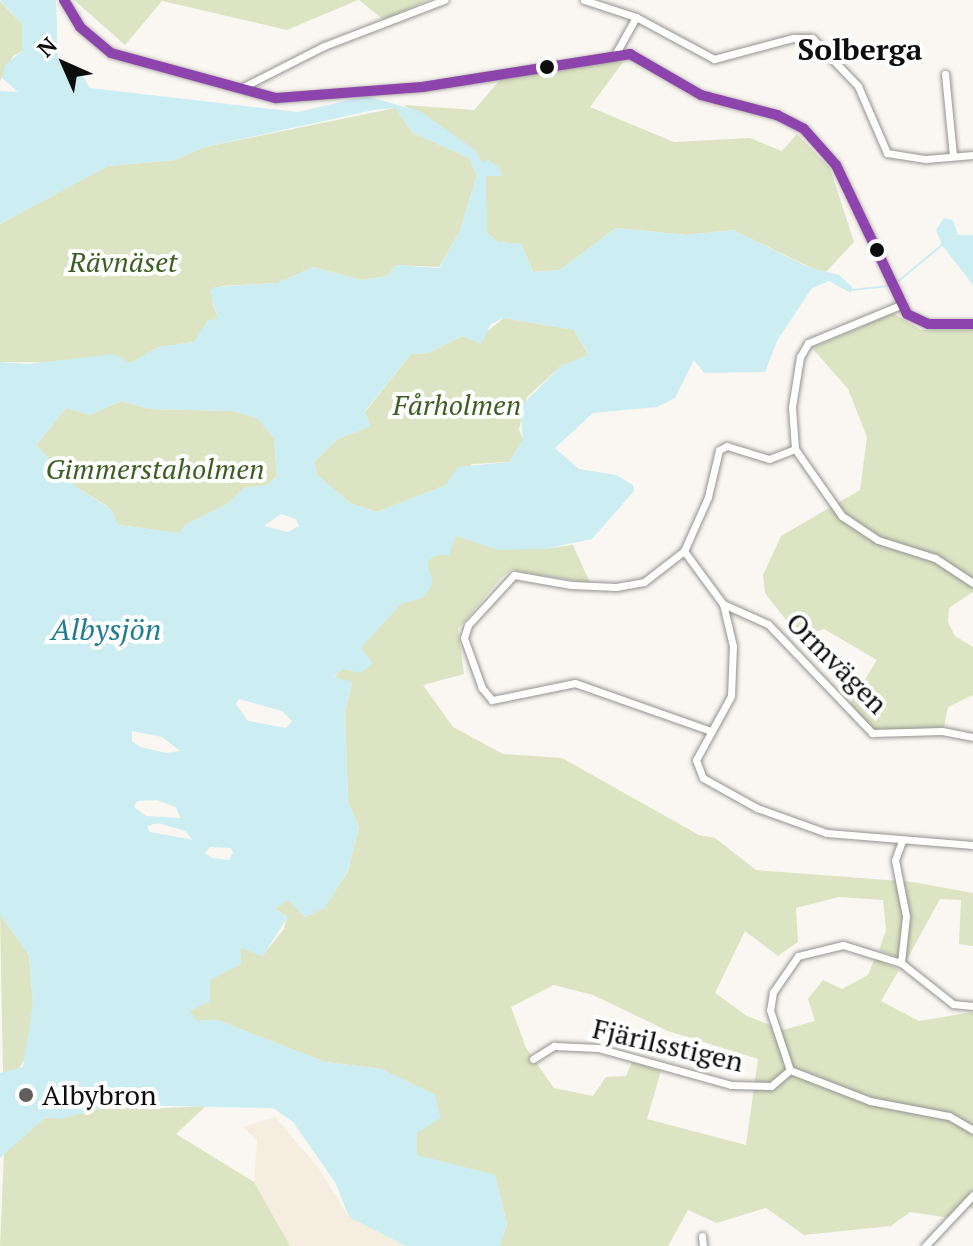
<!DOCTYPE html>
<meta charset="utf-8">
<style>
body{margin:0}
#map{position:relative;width:973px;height:1246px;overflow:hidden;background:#faf7f2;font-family:"PT Serif",serif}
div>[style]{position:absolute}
.farmland>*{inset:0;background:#f5eee0}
.forest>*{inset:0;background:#dce4c3}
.water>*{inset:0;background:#ccedf1}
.stream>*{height:2px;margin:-1px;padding:0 1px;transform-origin:1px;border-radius:1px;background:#ccedf1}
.roads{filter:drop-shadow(0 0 2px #949290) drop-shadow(0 0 2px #949290)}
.minor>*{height:7px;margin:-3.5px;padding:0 3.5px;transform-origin:3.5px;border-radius:3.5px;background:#fefefd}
.bus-1>*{height:10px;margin:-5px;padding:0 5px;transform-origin:5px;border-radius:5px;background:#8e44ad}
.dots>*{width:22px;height:22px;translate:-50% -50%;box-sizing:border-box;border:4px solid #fff;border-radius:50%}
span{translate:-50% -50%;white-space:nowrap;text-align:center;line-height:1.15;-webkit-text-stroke:8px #fff;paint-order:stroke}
.park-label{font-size:28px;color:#3e5f23;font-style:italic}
.street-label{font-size:28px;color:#0d0d0d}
.poi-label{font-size:28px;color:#0d0d0d}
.left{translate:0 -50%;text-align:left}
.neighbourhood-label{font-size:30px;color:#0d0d0d;font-weight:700}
.water-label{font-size:30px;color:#217d94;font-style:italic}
.north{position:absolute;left:24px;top:24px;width:80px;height:80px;-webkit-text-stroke:6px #fff;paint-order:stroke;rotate:315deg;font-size:22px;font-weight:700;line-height:32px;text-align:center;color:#0d0d0d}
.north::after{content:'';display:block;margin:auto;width:28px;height:36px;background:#0d0d0d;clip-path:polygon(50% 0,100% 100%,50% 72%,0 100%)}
</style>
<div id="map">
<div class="farmland">
<i style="clip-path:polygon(275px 1117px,318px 1167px,349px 1217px,406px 1246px,290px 1246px,254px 1182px,257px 1139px,242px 1127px)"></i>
</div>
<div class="forest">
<i style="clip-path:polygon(74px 0,358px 0,287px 30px,162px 1px,125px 45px)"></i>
<i style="clip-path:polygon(359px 0,427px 0,384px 20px)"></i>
<i style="clip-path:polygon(0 1px,22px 24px,22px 51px,13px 56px,0 81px)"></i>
<i style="clip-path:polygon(608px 61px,623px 62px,590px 107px,674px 142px,750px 138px,782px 151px,797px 134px,830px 168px,854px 242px,824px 274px,733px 230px,687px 235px,616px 228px,560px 270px,533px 272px,521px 244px,498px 242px,487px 233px,482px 162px,404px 105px,474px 110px,500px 80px)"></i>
<i style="clip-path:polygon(395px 108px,413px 133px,469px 158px,477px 175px,460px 231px,439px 267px,396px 265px,387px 276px,360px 280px,313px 267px,277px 283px,221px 286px,213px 304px,218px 318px,194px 342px,159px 347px,130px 363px,0 362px,0 224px,108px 166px,175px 160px,205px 147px)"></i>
<i style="clip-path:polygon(893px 313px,921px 330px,973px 330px,973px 592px,949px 608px,948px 622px,955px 636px,973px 647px,973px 695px,948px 707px,944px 727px,879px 733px,865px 727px,849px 705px,877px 660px,824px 629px,806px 635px,786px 620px,765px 593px,763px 575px,781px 536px,860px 490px,867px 437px,848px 389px,812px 348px)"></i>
<i style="clip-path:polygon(504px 318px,574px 330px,589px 355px,561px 366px,527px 397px,519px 429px,523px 440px,509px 462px,472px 464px,446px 485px,377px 512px,350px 503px,317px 475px,314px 462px,338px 439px,370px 426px,365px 412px,411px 354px,428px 353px,462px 336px,475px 341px)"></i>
<i style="clip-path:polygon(121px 401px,150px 409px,233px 411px,259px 419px,274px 439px,277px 476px,267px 485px,244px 488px,227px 504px,185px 525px,179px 533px,118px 525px,107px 506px,76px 487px,36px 445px,66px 408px,90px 415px)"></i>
<i style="clip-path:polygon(evenodd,456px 536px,543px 549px,573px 545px,590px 583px,511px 570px,501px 578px,458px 629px,464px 674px,423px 685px,453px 727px,503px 754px,562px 758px,699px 835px,715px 838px,756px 870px,913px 882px,973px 893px,973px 946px,959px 944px,961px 900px,940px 899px,906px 961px,879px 950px,886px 930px,883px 900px,839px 897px,796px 908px,798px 942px,778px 956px,745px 931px,715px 993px,747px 1016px,783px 1030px,815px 1021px,808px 999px,823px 980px,842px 989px,868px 975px,875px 958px,899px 970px,881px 1001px,919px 1021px,973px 1012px,973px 1209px,964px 1203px,950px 1218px,910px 1212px,891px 1226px,804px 1235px,766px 1208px,717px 1223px,688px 1210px,668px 1246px,500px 1246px,507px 1224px,495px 1175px,417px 1156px,417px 1133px,435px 1095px,381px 1069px,325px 1062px,217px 1020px,197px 1021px,185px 1010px,210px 980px,241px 964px,241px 947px,262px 956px,284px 929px,287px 916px,275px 909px,288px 899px,305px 917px,324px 908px,348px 871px,359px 827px,348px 802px,345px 711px,352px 683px,334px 678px,342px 669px,372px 664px,361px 648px,426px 562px,456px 536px,554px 985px,593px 995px,668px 1031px,758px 1059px,746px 1145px,647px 1119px,661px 1071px,632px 1062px,626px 1076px,606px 1077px,593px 1096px,554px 1088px,526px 1048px,511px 1007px,554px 985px)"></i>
<i style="clip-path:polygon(0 914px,29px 955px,33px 1003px,28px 1054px,18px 1070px,3px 1073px)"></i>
<i style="clip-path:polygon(125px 1104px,146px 1109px,206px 1106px,176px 1134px,254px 1182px,290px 1246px,0 1246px,4px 1153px,40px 1119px)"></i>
</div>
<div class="water">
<i style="clip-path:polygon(evenodd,0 0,56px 0,58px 59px,79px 70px,90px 88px,298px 112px,366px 96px,420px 111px,475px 150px,482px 162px,488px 160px,499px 168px,502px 176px,486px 176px,487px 233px,498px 242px,521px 244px,533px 272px,560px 270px,616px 228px,687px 235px,733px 230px,808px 267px,839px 275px,852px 287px,851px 293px,829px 281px,812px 288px,777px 341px,765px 372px,704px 373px,694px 360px,675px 398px,657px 407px,593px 413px,555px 448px,579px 469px,616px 475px,633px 485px,634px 491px,592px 539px,544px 549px,498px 550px,456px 536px,449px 555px,436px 555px,427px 562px,433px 583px,423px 598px,401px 604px,361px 648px,373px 663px,361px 673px,342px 669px,334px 677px,352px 682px,345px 711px,348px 802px,359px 827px,348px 870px,325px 908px,305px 917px,288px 900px,275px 909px,288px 917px,262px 957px,241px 947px,241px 964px,210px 980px,210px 1001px,190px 1011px,197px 1021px,217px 1020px,325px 1062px,381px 1069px,435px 1095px,441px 1118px,417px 1133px,417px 1155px,495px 1175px,507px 1224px,500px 1246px,406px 1246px,349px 1217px,335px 1182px,293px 1122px,273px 1108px,116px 1105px,60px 1119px,46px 1117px,0 1158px,0 1073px,23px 1067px,33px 1003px,29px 955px,0 914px,0 362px,28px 364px,113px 354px,130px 363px,159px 347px,194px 342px,207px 321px,218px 318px,210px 291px,214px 287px,277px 283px,313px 267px,360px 280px,387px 276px,396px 265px,439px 268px,460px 231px,477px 175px,469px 158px,413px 133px,395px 108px,374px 110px,205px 147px,175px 160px,108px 166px,0 224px,0 91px,18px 92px,2px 78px,5px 65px,22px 51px,22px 24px,0 0,504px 318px,574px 330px,589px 354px,561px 366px,520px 407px,523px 440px,509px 462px,458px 467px,446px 485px,377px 512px,350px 503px,317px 475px,314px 462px,338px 439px,370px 426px,365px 411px,411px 354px,428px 353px,462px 336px,481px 344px,491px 324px,504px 318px,0 0,121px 401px,150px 409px,233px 411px,258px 419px,274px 439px,277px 476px,267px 485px,244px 488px,227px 504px,185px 525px,179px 533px,118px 525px,112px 510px,76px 487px,36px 445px,66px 408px,90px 415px,121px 401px,0 0,281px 514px,296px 519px,299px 526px,288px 532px,264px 526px,281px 514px,0 0,239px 699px,282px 711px,292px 721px,286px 728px,248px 721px,236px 704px,239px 699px,0 0,132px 731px,162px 737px,180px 751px,166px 753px,140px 747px,132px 741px,132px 731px,0 0,156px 800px,176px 807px,180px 818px,146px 816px,134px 807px,137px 801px,156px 800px,0 0,158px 823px,185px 831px,193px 840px,150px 832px,147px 826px,158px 823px,0 0,210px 847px,231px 848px,233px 853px,229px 860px,213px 858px,205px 853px,210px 847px)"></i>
<i style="clip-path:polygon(944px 218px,953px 220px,958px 235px,973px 235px,973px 285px,942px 245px,936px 230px)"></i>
</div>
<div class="stream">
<i style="left:896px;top:283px;width:60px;rotate:-39.6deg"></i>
<i style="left:851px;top:290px;width:39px;rotate:-6deg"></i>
</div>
<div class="roads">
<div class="minor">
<i style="left:64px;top:0;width:31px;rotate:59deg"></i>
<i style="left:80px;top:27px;width:40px;rotate:40deg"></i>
<i style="left:111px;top:53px;width:171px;rotate:15.3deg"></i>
<i style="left:276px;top:98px;width:146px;rotate:-4.3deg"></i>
<i style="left:422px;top:87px;width:211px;rotate:-9deg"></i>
<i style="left:630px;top:54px;width:82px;rotate:30deg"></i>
<i style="left:701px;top:95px;width:79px;rotate:14.7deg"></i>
<i style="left:777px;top:115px;width:30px;rotate:27deg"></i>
<i style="left:804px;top:129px;width:48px;rotate:48.4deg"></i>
<i style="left:836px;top:165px;width:165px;rotate:64.5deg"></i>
<i style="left:907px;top:314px;width:23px;rotate:25deg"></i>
<i style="left:928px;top:324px;width:45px"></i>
<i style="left:584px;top:0;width:55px;rotate:18.1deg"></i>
<i style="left:636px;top:17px;width:89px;rotate:28.3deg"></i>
<i style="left:714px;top:59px;width:82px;rotate:-14.9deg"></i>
<i style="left:793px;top:38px;width:19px"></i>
<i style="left:812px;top:38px;width:66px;rotate:46.2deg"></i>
<i style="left:858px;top:86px;width:73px;rotate:66.6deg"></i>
<i style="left:887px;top:153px;width:39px;rotate:9deg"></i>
<i style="left:926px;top:159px;width:47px;rotate:-4.9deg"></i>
<i style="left:616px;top:53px;width:41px;rotate:-60.9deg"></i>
<i style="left:945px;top:74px;width:82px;rotate:84.4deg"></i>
<i style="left:243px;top:87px;width:91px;rotate:-26.8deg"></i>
<i style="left:324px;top:46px;width:129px;rotate:-21deg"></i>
<i style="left:795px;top:449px;width:82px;rotate:55deg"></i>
<i style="left:842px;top:516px;width:43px;rotate:33.7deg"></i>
<i style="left:878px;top:540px;width:60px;rotate:17.5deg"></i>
<i style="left:935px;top:558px;width:45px;rotate:33.3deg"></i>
<i style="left:795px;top:449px;width:42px;rotate:-94.1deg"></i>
<i style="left:792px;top:407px;width:51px;rotate:-80.9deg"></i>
<i style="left:800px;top:357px;width:16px;rotate:-60deg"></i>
<i style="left:808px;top:343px;width:100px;rotate:-22.4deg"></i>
<i style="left:684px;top:551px;width:66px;rotate:53.7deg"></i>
<i style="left:723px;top:604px;width:43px;rotate:76.6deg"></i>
<i style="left:733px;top:646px;width:50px;rotate:92.3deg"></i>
<i style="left:731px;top:696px;width:73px;rotate:118.7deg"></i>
<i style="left:696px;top:760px;width:19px;rotate:69deg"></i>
<i style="left:703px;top:778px;width:62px;rotate:29.1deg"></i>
<i style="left:757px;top:808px;width:74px;rotate:19.7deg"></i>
<i style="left:827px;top:833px;width:146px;rotate:4.7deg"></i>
<i style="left:723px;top:604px;width:49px;rotate:24deg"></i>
<i style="left:768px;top:624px;width:151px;rotate:46.3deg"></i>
<i style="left:872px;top:733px;width:70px;rotate:-1.6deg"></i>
<i style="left:942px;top:731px;width:32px;rotate:11deg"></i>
<i style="left:711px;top:731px;width:144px;rotate:-160.6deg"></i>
<i style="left:575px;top:683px;width:85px;rotate:168.4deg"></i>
<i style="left:492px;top:700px;width:16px;rotate:-130deg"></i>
<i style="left:482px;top:688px;width:53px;rotate:-109.8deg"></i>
<i style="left:464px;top:638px;width:14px;rotate:-73deg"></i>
<i style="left:468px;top:625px;width:68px;rotate:-47.4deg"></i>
<i style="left:514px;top:575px;width:58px;rotate:10deg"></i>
<i style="left:571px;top:585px;width:45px;rotate:2.5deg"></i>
<i style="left:616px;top:587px;width:28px;rotate:-10deg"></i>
<i style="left:644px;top:582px;width:51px;rotate:-37.8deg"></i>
<i style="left:684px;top:551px;width:59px;rotate:-66deg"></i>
<i style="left:708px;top:497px;width:48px;rotate:-76.8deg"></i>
<i style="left:719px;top:450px;width:9px;rotate:-27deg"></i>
<i style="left:727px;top:446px;width:44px;rotate:17.2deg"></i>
<i style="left:769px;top:459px;width:28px;rotate:-21deg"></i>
<i style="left:901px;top:963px;width:47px;rotate:-83.9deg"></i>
<i style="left:906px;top:916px;width:57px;rotate:-101.1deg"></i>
<i style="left:895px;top:860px;width:20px;rotate:-70deg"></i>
<i style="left:973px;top:1006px;width:20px;rotate:-174deg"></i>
<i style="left:953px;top:1004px;width:66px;rotate:-141.7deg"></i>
<i style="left:901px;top:963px;width:61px;rotate:-162.8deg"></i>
<i style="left:843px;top:945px;width:46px;rotate:166.3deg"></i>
<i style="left:798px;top:956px;width:44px;rotate:124.8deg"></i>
<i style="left:773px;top:992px;width:18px;rotate:99deg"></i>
<i style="left:770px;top:1010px;width:63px;rotate:71.6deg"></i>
<i style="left:790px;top:1070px;width:86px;rotate:21.2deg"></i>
<i style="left:870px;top:1101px;width:80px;rotate:10.8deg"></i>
<i style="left:949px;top:1116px;width:28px;rotate:30deg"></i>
<i style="left:533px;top:1059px;width:25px;rotate:-32deg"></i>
<i style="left:554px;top:1046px;width:44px;rotate:2.6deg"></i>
<i style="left:598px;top:1048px;width:138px;rotate:15.5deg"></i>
<i style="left:731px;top:1085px;width:40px;rotate:1.4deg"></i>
<i style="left:771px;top:1086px;width:25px;rotate:-40deg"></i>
<i style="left:702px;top:1236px;width:10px;rotate:84deg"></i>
<i style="left:925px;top:1246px;width:70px;rotate:-46.7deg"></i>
</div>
</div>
<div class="bus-1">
<i style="left:64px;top:0;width:31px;rotate:59deg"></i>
<i style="left:80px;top:27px;width:40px;rotate:40deg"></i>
<i style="left:111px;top:53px;width:171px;rotate:15.3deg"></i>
<i style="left:276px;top:98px;width:146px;rotate:-4.3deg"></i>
<i style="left:422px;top:87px;width:211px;rotate:-9deg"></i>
<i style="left:630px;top:54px;width:82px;rotate:30deg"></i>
<i style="left:701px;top:95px;width:79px;rotate:14.7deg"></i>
<i style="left:777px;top:115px;width:30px;rotate:27deg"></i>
<i style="left:804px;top:129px;width:48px;rotate:48.4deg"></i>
<i style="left:836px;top:165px;width:165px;rotate:64.5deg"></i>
<i style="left:907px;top:314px;width:23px;rotate:25deg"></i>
<i style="left:928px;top:324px;width:45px"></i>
</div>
<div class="dots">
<i style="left:547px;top:67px;background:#0d0d0d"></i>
<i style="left:877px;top:250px;background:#0d0d0d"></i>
<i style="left:26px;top:1095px;background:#605f5d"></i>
</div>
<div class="park-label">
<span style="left:123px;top:262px">Rävnäset</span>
<span style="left:457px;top:405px">Fårholmen</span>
<span style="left:155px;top:469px">Gimmerstaholmen</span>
</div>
<div class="street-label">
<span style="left:837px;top:663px;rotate:45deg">Ormvägen</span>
<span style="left:668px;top:1045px;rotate:13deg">Fjärilsstigen</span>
</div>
<div class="poi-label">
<span class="left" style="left:42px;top:1095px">Albybron</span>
</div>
<div class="neighbourhood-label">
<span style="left:860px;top:49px">Solberga</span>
</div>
<div class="water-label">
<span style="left:106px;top:629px">Albysjön</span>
</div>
<div class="north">N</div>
</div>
